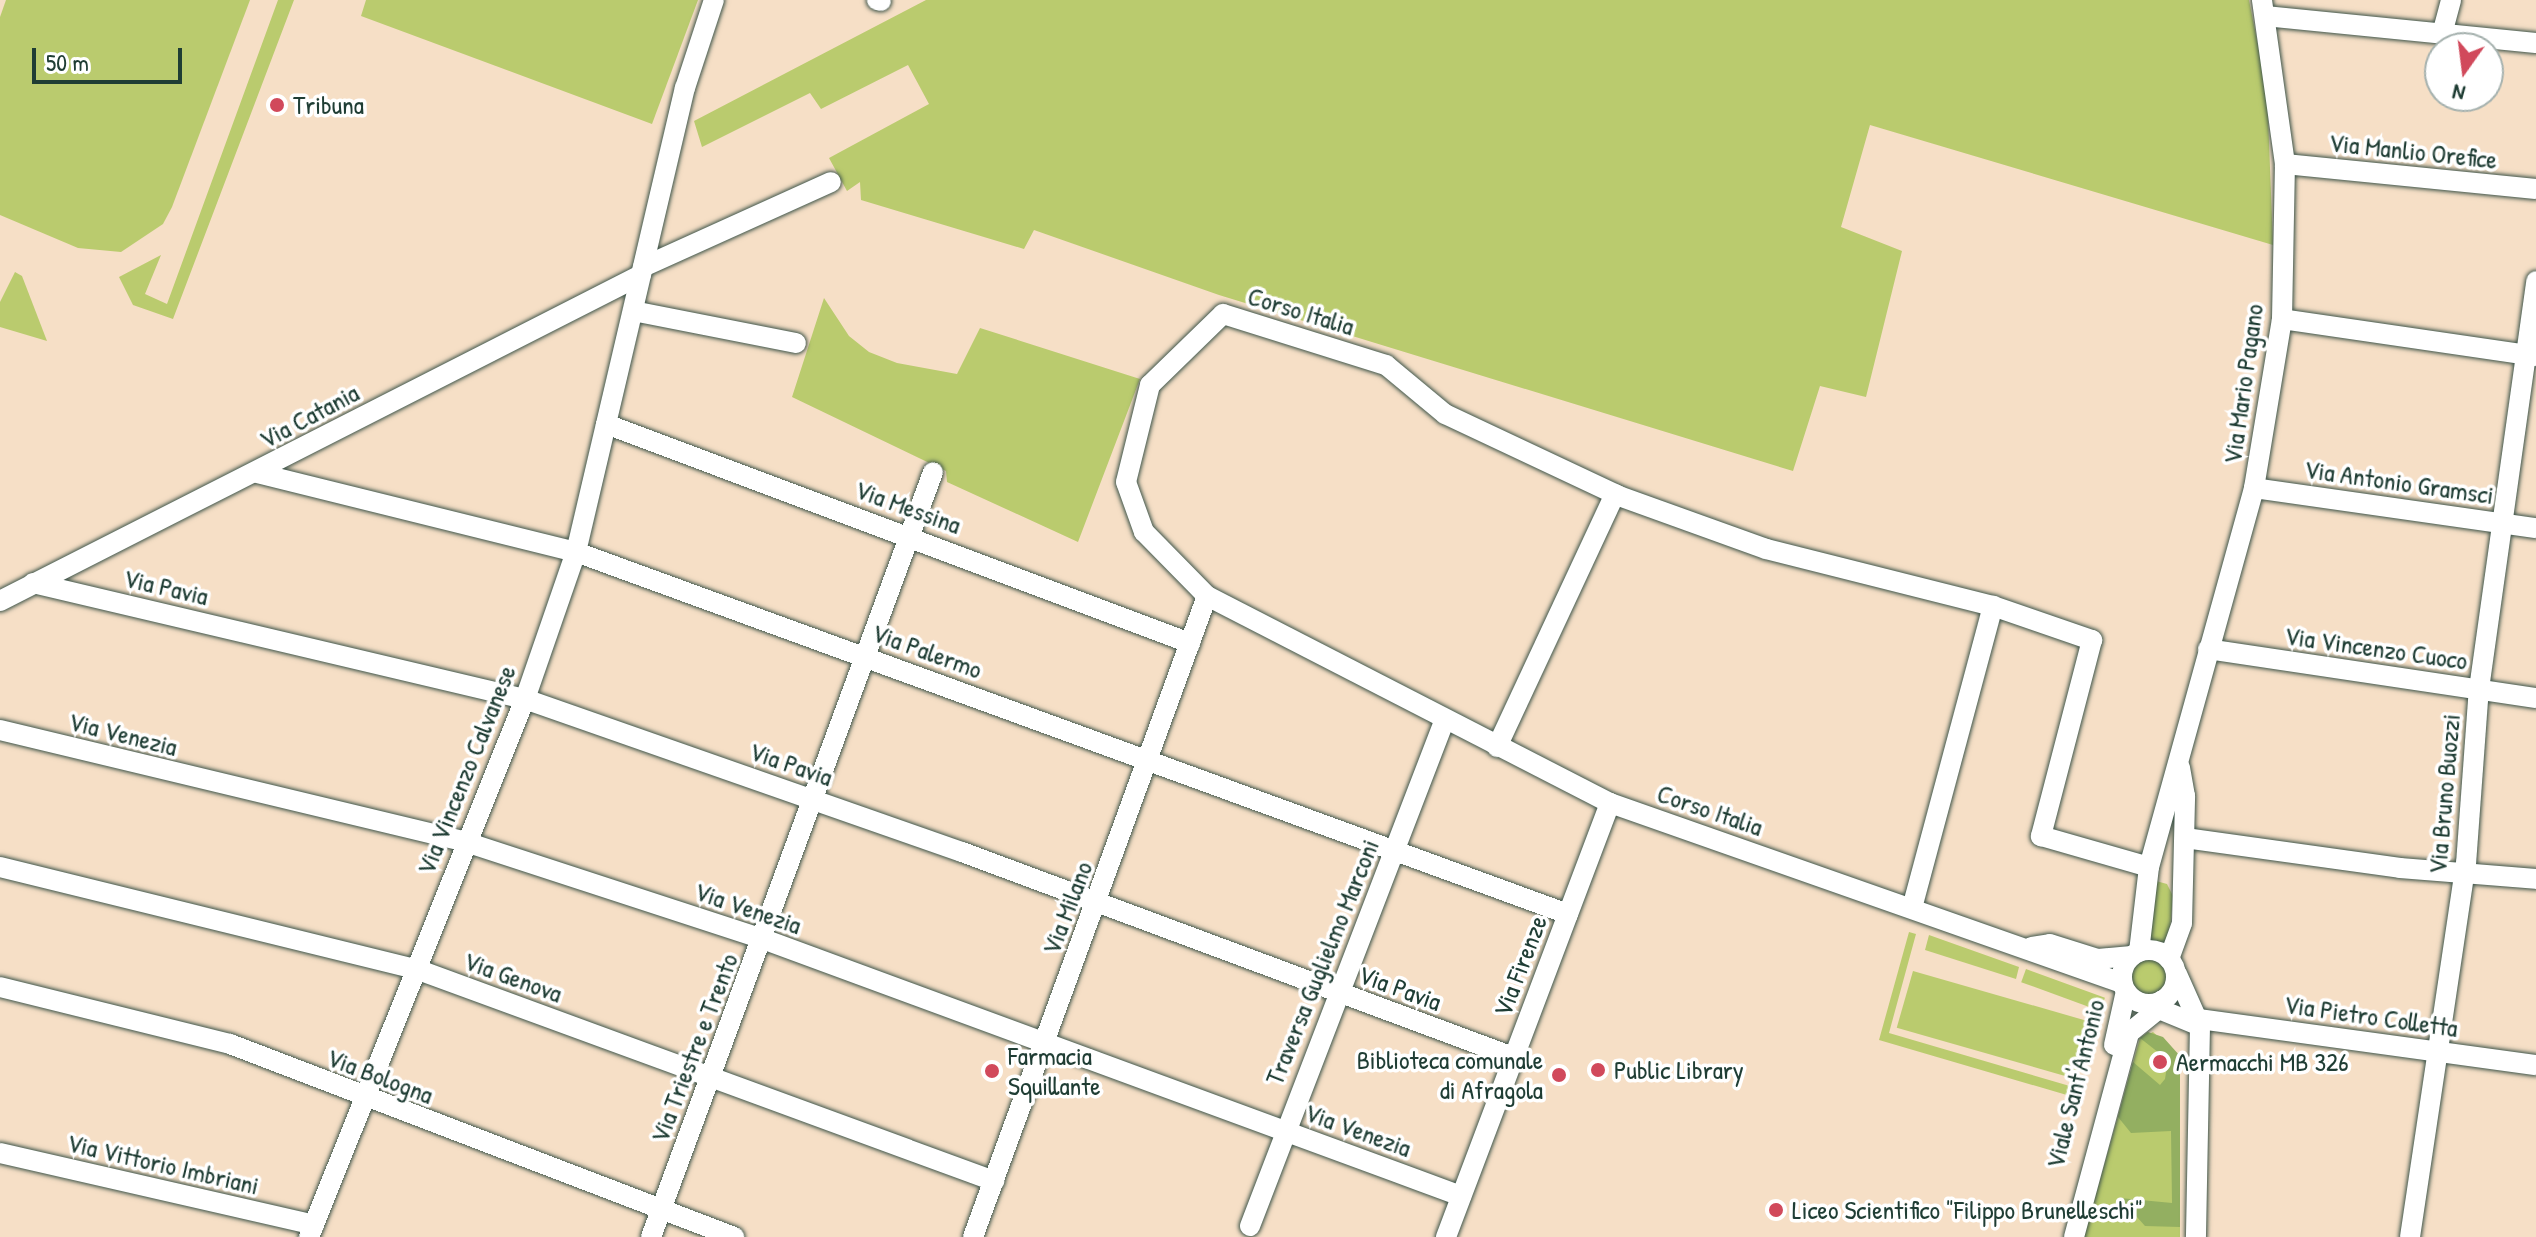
<!DOCTYPE html>
<style>
body{margin:0}
#map{position:relative;width:2536px;height:1237px;overflow:hidden;background:#f6dfc6;font-family:"Patrick Hand",sans-serif}
div>[style]{position:absolute}
.green>*{inset:0;background:#bacb6e;transform-origin:0 0}
.round{border-radius:50%}
.forest>*{inset:0;background:#93af61}
.roads{filter:drop-shadow(0 0 2px #3f554a) drop-shadow(0 0 2px #3f554a)}
.minor>*{height:20px;margin:-10px;padding:0 10px;transform-origin:10px;border-radius:10px;background:#fff}
.minor>.ring{margin:-10px;padding:0;box-sizing:content-box;background:none;border:20px solid #fff;border-radius:50%}
.dots>*{width:22px;height:22px;translate:-50% -50%;box-sizing:border-box;border:4px solid #fff;border-radius:50%}
span{translate:-50% -50%;white-space:nowrap;text-align:center;line-height:1.15;-webkit-text-stroke:7px #fff;paint-order:stroke}
.poi-label{font-size:26px;color:#1f3d34}
.left{translate:0 -50%;text-align:left}
.right{translate:-100% -50%;text-align:right}
.street-label{font-size:26px;color:#1f3d34}
.north{position:absolute;left:2424px;top:32px;width:80px;height:80px;box-sizing:border-box;background:#fff;border:2px solid #a5b1ae;border-radius:50%;rotate:194deg;font-size:22px;font-weight:700;line-height:32px;text-align:center;color:#1f3d34}
.north::after{content:'';display:block;margin:auto;width:28px;height:36px;background:#d1495b;clip-path:polygon(50% 0,100% 100%,50% 72%,0 100%)}
.scale{position:absolute;left:32px;top:48px;width:150px;height:36px;box-sizing:border-box;border:4px solid #1f3d34;border-top:0;padding-left:10px;font-size:24px;line-height:28px;white-space:nowrap;color:#1f3d34;-webkit-text-stroke:6px #fff;paint-order:stroke}
</style>
<div id="map">
<div class="green">
<i style="clip-path:polygon(6px 0,250px 0,172px 207px,163px 224px,121px 252px,78px 248px,0 215px,0 17px)"></i>
<i style="clip-path:polygon(278px 0,294px 0,173px 319px,133px 305px,119px 277px,161px 255px,145px 294px,167px 304px)"></i>
<i style="clip-path:polygon(366px 0,698px 0,652px 124px,361px 16px)"></i>
<i style="clip-path:polygon(926px 0,2249px 0,2267px 91px,2273px 245px,1870px 125px,1841px 227px,1902px 251px,1866px 397px,1820px 386px,1793px 471px,1219px 295px,1034px 230px,1024px 249px,861px 200px,860px 182px,847px 191px,829px 158px,929px 104px,908px 65px,821px 109px,810px 93px,702px 147px,694px 121px)"></i>
<i style="clip-path:polygon(15px 272px,22px 276px,47px 341px,0 327px,0 302px)"></i>
<i style="clip-path:polygon(824px 298px,849px 336px,869px 352px,897px 363px,957px 374px,980px 328px,1140px 379px,1078px 542px,947px 482px,946px 471px,792px 397px)"></i>
<i style="clip-path:polygon(2156px 881px,2167px 884px,2173px 896px,2168px 947px,2148px 942px)"></i>
<i style="clip-path:polygon(1909px 932px,1916px 934px,1889px 1033px,2080px 1089px,2077px 1098px,1879px 1040px)"></i>
<i style="clip-path:polygon(1929px 935px,2019px 967px,2016px 979px,1925px 950px)"></i>
<i class="round" style="left:2130px;top:958px;width:38px;height:38px"></i>
<i style="left:2026px;top:969px;width:84px;height:14px;rotate:20deg"></i>
<i style="left:1913px;top:971px;width:186px;height:59px;rotate:16deg"></i>
<i style="clip-path:polygon(2153px 1032px,2180px 1056px,2180px 1237px,2084px 1237px,2140px 1038px)"></i>
</div>
<div class="forest">
<i style="clip-path:polygon(2148px 1032px,2163px 1037px,2180px 1056px,2180px 1227px,2145px 1226px,2120px 1198px,2172px 1203px,2171px 1131px,2131px 1133px,2118px 1117px,2133px 1062px,2160px 1085px,2165px 1079px,2168px 1060px,2140px 1038px)"></i>
</div>
<div class="roads">
<div class="minor">
<i style="left:877px;top:0;width:4px;rotate:14deg"></i>
<i style="left:2265px;top:16px;width:272px;rotate:5.7deg"></i>
<i style="left:2442px;top:34px;width:35px;rotate:-75deg"></i>
<i style="left:2285px;top:164px;width:252px;rotate:5.7deg"></i>
<i style="left:643px;top:267px;width:206px;rotate:-24.3deg"></i>
<i style="left:633px;top:311px;width:166px;rotate:11.1deg"></i>
<i style="left:2282px;top:319px;width:257px;rotate:8.3deg"></i>
<i style="left:606px;top:424px;width:624px;rotate:20.56deg"></i>
<i style="left:257px;top:473px;width:329px;rotate:13.9deg"></i>
<i style="left:576px;top:552px;width:1056px;rotate:20.05deg"></i>
<i style="left:2254px;top:488px;width:285px;rotate:8.1deg"></i>
<i style="left:33px;top:583px;width:505px;rotate:13.27deg"></i>
<i style="left:525px;top:699px;width:463px;rotate:19.3deg"></i>
<i style="left:962px;top:852px;width:588px;rotate:20.41deg"></i>
<i style="left:0;top:601px;width:719px;rotate:-26.96deg"></i>
<i style="left:2208px;top:649px;width:332px;rotate:8.5deg"></i>
<i style="left:0;top:730px;width:479px;rotate:13.5deg"></i>
<i style="left:466px;top:842px;width:312px;rotate:18.1deg"></i>
<i style="left:763px;top:939px;width:744px;rotate:20.21deg"></i>
<i style="left:1497px;top:747px;width:279px;rotate:-65deg"></i>
<i style="left:2185px;top:838px;width:217px;rotate:7.9deg"></i>
<i style="left:2400px;top:868px;width:136px;rotate:4.6deg"></i>
<i style="left:0;top:867px;width:428px;rotate:13.8deg"></i>
<i style="left:416px;top:969px;width:616px;rotate:20.14deg"></i>
<i style="left:1912px;top:908px;width:313px;rotate:-75deg"></i>
<i style="left:2032px;top:947px;width:18px;rotate:-9deg"></i>
<i style="left:2050px;top:944px;width:50px;rotate:17.4deg"></i>
<i style="left:2098px;top:959px;width:34px;rotate:-5deg"></i>
<i class="ring" style="left:2122px;top:950px;width:34px;height:34px"></i>
<i style="left:2139px;top:952px;width:86px;rotate:-83.3deg"></i>
<i style="left:2149px;top:867px;width:393px;rotate:-74.5deg"></i>
<i style="left:2254px;top:488px;width:171px;rotate:-80.6deg"></i>
<i style="left:2282px;top:319px;width:155px;rotate:-88.9deg"></i>
<i style="left:2285px;top:164px;width:166px;rotate:-98deg"></i>
<i style="left:2169px;top:959px;width:38px;rotate:-70deg"></i>
<i style="left:2182px;top:923px;width:127px;rotate:-88.6deg"></i>
<i style="left:2185px;top:796px;width:29px;rotate:-100deg"></i>
<i style="left:2177px;top:974px;width:57px;rotate:66.1deg"></i>
<i style="left:2200px;top:1026px;width:211px;rotate:91.1deg"></i>
<i style="left:2122px;top:983px;width:543px;rotate:-160.63deg"></i>
<i style="left:1610px;top:803px;width:453px;rotate:-152.8deg"></i>
<i style="left:1207px;top:596px;width:90px;rotate:-134.5deg"></i>
<i style="left:1144px;top:532px;width:53px;rotate:-109.8deg"></i>
<i style="left:1126px;top:482px;width:100px;rotate:-76.1deg"></i>
<i style="left:1150px;top:385px;width:102px;rotate:-44.2deg"></i>
<i style="left:1223px;top:314px;width:171px;rotate:17.4deg"></i>
<i style="left:1386px;top:365px;width:77px;rotate:39.7deg"></i>
<i style="left:1445px;top:414px;width:192px;rotate:25.2deg"></i>
<i style="left:1619px;top:496px;width:156px;rotate:19.8deg"></i>
<i style="left:1766px;top:549px;width:234px;rotate:14.1deg"></i>
<i style="left:1993px;top:606px;width:105px;rotate:19deg"></i>
<i style="left:2092px;top:640px;width:203px;rotate:104.6deg"></i>
<i style="left:2041px;top:836px;width:112px;rotate:16deg"></i>
<i style="left:0;top:987px;width:237px;rotate:13.9deg"></i>
<i style="left:230px;top:1044px;width:540px;rotate:20.95deg"></i>
<i style="left:2159px;top:1009px;width:44px;rotate:22.5deg"></i>
<i style="left:2199px;top:1019px;width:340px;rotate:7.8deg"></i>
<i style="left:2114px;top:1045px;width:55px;rotate:-77.5deg"></i>
<i style="left:0;top:1153px;width:322px;rotate:12.9deg"></i>
<i style="left:1250px;top:1226px;width:543px;rotate:-68.96deg"></i>
<i style="left:309px;top:1237px;width:580px;rotate:-68.13deg"></i>
<i style="left:525px;top:699px;width:156px;rotate:-70.9deg"></i>
<i style="left:576px;top:552px;width:477px;rotate:-76.8deg"></i>
<i style="left:685px;top:88px;width:93px;rotate:-71.8deg"></i>
<i style="left:651px;top:1237px;width:815px;rotate:-69.76deg"></i>
<i style="left:973px;top:1237px;width:682px;rotate:-69.95deg"></i>
<i style="left:1446px;top:1237px;width:464px;rotate:-69.3deg"></i>
<i style="left:2074px;top:1237px;width:211px;rotate:-74.9deg"></i>
<i style="left:2129px;top:1033px;width:38px;rotate:-39deg"></i>
<i style="left:2159px;top:1009px;width:9px;rotate:-72deg"></i>
<i style="left:2410px;top:1237px;width:377px;rotate:-81.5deg"></i>
<i style="left:2466px;top:864px;width:175px;rotate:-85.8deg"></i>
<i style="left:2479px;top:689px;width:412px;rotate:-82deg"></i>
</div>
</div>
<div class="dots">
<i style="left:277px;top:105px;background:#d1495b"></i>
<i style="left:2160px;top:1062px;background:#d1495b"></i>
<i style="left:1598px;top:1070px;background:#d1495b"></i>
<i style="left:992px;top:1071px;background:#d1495b"></i>
<i style="left:1559px;top:1075px;background:#d1495b"></i>
<i style="left:1776px;top:1210px;background:#d1495b"></i>
</div>
<div class="poi-label">
<span class="left" style="left:293px;top:105px">Tribuna</span>
<span class="left" style="left:1008px;top:1071px">Farmacia<br>Squillante</span>
<span class="right" style="left:1543px;top:1075px">Biblioteca comunale<br>di Afragola</span>
<span class="left" style="left:2176px;top:1062px">Aermacchi MB 326</span>
<span class="left" style="left:1614px;top:1070px">Public Library</span>
<span class="left" style="left:1792px;top:1210px">Liceo Scientifico "Filippo Brunelleschi"</span>
</div>
<div class="street-label">
<span style="left:2413px;top:151px;rotate:6deg">Via Manlio Orefice</span>
<span style="left:1301px;top:311px;rotate:17deg">Corso Italia</span>
<span style="left:2243px;top:384px;rotate:-82deg">Via Mario Pagano</span>
<span style="left:309px;top:416px;rotate:-28deg">Via Catania</span>
<span style="left:2399px;top:482px;rotate:8deg">Via Antonio Gramsci</span>
<span style="left:908px;top:507px;rotate:20deg">Via Messina</span>
<span style="left:166px;top:587px;rotate:13deg">Via Pavia</span>
<span style="left:2376px;top:648px;rotate:8deg">Via Vincenzo Cuoco</span>
<span style="left:927px;top:651px;rotate:20deg">Via Palermo</span>
<span style="left:123px;top:734px;rotate:14deg">Via Venezia</span>
<span style="left:791px;top:764px;rotate:19deg">Via Pavia</span>
<span style="left:466px;top:770px;rotate:-68deg">Via Vincenzo Calvanese</span>
<span style="left:2444px;top:794px;rotate:-85deg">Via Bruno Buozzi</span>
<span style="left:1710px;top:810px;rotate:19deg">Corso Italia</span>
<span style="left:748px;top:908px;rotate:19deg">Via Venezia</span>
<span style="left:1067px;top:908px;rotate:-69deg">Via Milano</span>
<span style="left:1322px;top:962px;rotate:-68deg">Traversa Guglielmo Marconi</span>
<span style="left:1520px;top:966px;rotate:-69deg">Via Firenze</span>
<span style="left:513px;top:977px;rotate:20deg">Via Genova</span>
<span style="left:1400px;top:988px;rotate:20deg">Via Pavia</span>
<span style="left:2371px;top:1016px;rotate:8deg">Via Pietro Colletta</span>
<span style="left:694px;top:1048px;rotate:-69deg">Via Triestre e Trento</span>
<span style="left:380px;top:1076px;rotate:21deg">Via Bologna</span>
<span style="left:2075px;top:1084px;rotate:-76deg">Viale Sant'Antonio</span>
<span style="left:1358px;top:1130px;rotate:20deg">Via Venezia</span>
<span style="left:163px;top:1164px;rotate:13deg">Via Vittorio Imbriani</span>
</div>
<div class="north">N</div>
<div class="scale">50 m</div>
</div>
